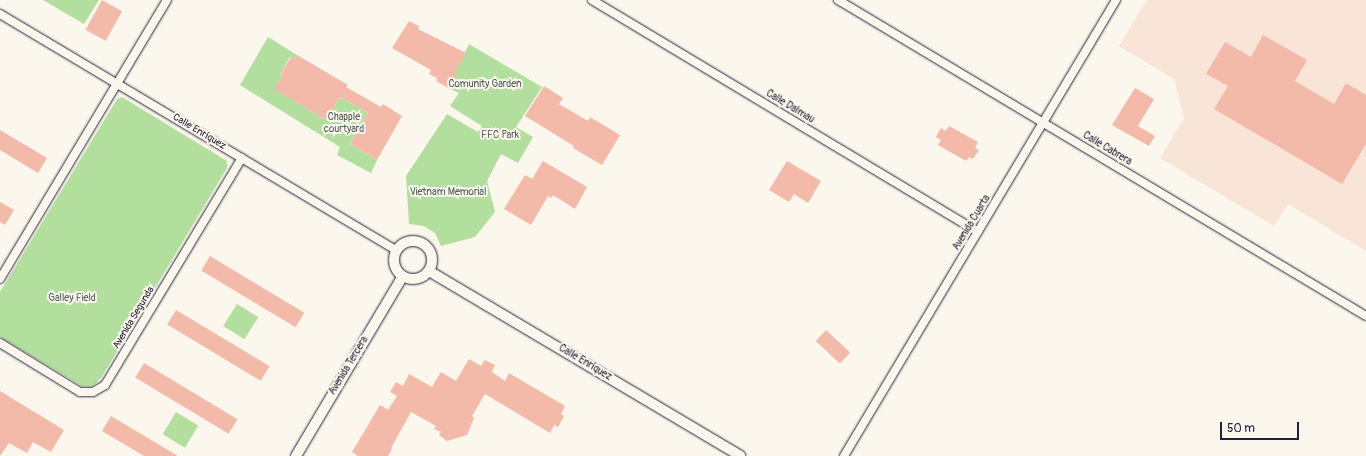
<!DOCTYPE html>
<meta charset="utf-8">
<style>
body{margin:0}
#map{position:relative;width:1366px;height:456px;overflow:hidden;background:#fbf7ec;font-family:Pangolin,sans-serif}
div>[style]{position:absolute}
.built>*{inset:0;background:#f9e5d8}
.green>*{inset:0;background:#b2df9d;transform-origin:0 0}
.building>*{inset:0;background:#f3baaa;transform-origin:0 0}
.roads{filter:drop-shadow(0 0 1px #22223b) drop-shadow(0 0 1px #22223b)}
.minor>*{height:8px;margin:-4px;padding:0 4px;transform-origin:4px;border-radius:4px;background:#fbf7ec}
.tertiary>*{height:10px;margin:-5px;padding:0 5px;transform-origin:5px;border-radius:5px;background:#fbf7ec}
.tertiary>.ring{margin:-5px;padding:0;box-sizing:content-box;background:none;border:10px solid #fbf7ec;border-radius:50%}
span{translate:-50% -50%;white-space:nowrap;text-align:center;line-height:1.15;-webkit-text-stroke:4px #fbf7ec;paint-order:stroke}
.park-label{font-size:10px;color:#4d5b58}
.street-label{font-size:10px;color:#22223b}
.scale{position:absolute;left:1220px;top:422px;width:79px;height:18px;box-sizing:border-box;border:2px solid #22223b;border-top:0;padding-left:5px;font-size:12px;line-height:14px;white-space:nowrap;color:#22223b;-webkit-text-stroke:3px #fbf7ec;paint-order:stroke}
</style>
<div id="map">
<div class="built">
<i style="clip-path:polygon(1147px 0,1366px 0,1366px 251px,1288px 204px,1274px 226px,1160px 158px,1184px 118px,1174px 79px,1119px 46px)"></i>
</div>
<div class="green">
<i style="clip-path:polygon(43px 0,99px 0,84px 24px)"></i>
<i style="clip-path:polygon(268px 37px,297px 55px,295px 59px,290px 57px,280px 75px,282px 77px,275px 89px,326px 120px,340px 97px,368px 113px,350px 144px,377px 160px,371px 173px,337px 155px,340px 147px,240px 85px)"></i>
<i style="clip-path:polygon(469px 44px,542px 87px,516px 127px,533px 137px,518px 163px,501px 154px,487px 181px,495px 212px,475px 237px,441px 246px,435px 233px,430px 230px,424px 226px,409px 224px,406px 176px,447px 114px,478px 132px,482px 126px,450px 106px,459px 93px,450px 89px,457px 76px,449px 72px,459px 65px)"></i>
<i style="clip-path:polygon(122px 97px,227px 161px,227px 168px,101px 378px,95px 384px,89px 387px,82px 386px,0 337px,0 292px,117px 99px)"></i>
<i style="left:237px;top:304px;width:25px;height:26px;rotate:32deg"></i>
<i style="left:176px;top:412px;width:26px;height:26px;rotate:31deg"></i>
</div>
<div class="building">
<i style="left:102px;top:0;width:23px;height:34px;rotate:29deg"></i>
<i style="clip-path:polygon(409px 21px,419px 26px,418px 29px,466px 53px,454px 74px,457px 76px,450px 89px,436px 81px,437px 78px,429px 74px,431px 70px,392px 48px)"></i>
<i style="clip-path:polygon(1263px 35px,1307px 60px,1295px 81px,1334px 104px,1346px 83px,1366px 95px,1366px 144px,1342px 184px,1214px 109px,1228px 86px,1206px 74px,1225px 42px,1251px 57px)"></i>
<i style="clip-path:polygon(297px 55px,348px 85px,346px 87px,381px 107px,383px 104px,402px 116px,377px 160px,350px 144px,368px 113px,340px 97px,326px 120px,274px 89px,282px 77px,280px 75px,291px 57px,295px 59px)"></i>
<i style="clip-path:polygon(544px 86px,563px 98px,559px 104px,588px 121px,590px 117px,620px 135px,602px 165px,573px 148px,574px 146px,525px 116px)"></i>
<i style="clip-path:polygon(1135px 88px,1154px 99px,1138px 126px,1155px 136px,1149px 146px,1112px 125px)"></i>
<i style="clip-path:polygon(949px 126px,978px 142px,975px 148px,979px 150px,973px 159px,969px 157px,966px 161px,938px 145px,941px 140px,936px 137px,941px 128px,946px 131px)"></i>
<i style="clip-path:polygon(0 130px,47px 158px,38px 173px,0 150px)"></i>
<i style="clip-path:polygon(543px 161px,587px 187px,575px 209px,553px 195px,551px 198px,548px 196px,531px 225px,504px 209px,525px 175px,532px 179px)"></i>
<i style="clip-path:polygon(787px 161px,821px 181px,808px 203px,794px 194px,789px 202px,769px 190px)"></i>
<i style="clip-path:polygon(0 202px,14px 210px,5px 225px,0 222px)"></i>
<i style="left:210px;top:256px;width:110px;height:17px;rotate:31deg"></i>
<i style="left:176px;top:310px;width:109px;height:17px;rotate:31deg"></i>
<i style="left:826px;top:330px;width:33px;height:15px;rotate:43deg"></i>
<i style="clip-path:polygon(469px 359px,481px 366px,485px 360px,495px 365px,492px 372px,505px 381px,509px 373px,565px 406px,561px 414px,564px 416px,558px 427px,554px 425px,550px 433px,485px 394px,472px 416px,474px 418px,467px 435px,447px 441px,439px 435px,441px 432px,434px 429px,436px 426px,411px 412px,391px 448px,392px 449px,388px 456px,358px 456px,352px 452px,380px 405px,388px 410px,397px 396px,390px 392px,396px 382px,403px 386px,409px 374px,432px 387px,441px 372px,456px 381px)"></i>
<i style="left:144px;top:363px;width:109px;height:17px;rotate:31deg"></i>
<i style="clip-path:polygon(0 391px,64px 430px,51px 452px,33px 442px,27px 453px,9px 443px,0 456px)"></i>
<i style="clip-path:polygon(111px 416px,178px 456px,144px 456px,102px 431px)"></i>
</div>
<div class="roads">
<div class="minor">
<i style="left:592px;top:0;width:450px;rotate:31deg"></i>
<i style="left:838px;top:0;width:615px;rotate:30.9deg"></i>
<i style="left:0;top:14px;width:462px;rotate:30.8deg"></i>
<i style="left:0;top:279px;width:325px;rotate:-59.1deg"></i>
<i style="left:0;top:343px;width:94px;rotate:31.5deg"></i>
<i style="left:80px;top:392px;width:13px"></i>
<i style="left:93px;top:392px;width:14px;rotate:-30deg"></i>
<i style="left:105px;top:385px;width:265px;rotate:-58.9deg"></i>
<i style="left:844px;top:456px;width:531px;rotate:-59.18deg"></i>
</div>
<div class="tertiary">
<i class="ring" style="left:394px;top:241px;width:28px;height:28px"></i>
<i style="left:429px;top:271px;width:362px;rotate:30.7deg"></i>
<i style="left:296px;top:456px;width:209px;rotate:-59.3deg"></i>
</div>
</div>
<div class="park-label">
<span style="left:485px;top:85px">Comunity Garden</span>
<span style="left:344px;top:123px">Chapple<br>courtyard</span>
<span style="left:500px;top:136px">FFC Park</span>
<span style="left:448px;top:193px">Vietnam Memorial</span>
<span style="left:72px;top:299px">Galley Field</span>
</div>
<div class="street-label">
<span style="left:790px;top:107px;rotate:31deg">Calle Dalmau</span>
<span style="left:199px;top:132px;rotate:31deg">Calle Enríquez</span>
<span style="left:1107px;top:149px;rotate:31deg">Calle Cabrera</span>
<span style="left:972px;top:223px;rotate:-59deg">Avenida Cuarta</span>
<span style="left:134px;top:318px;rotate:-59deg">Avenida Segunda</span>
<span style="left:585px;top:363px;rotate:31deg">Calle Enríquez</span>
<span style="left:349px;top:366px;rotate:-59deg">Avenida Tercera</span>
</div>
<div class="scale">50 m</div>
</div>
